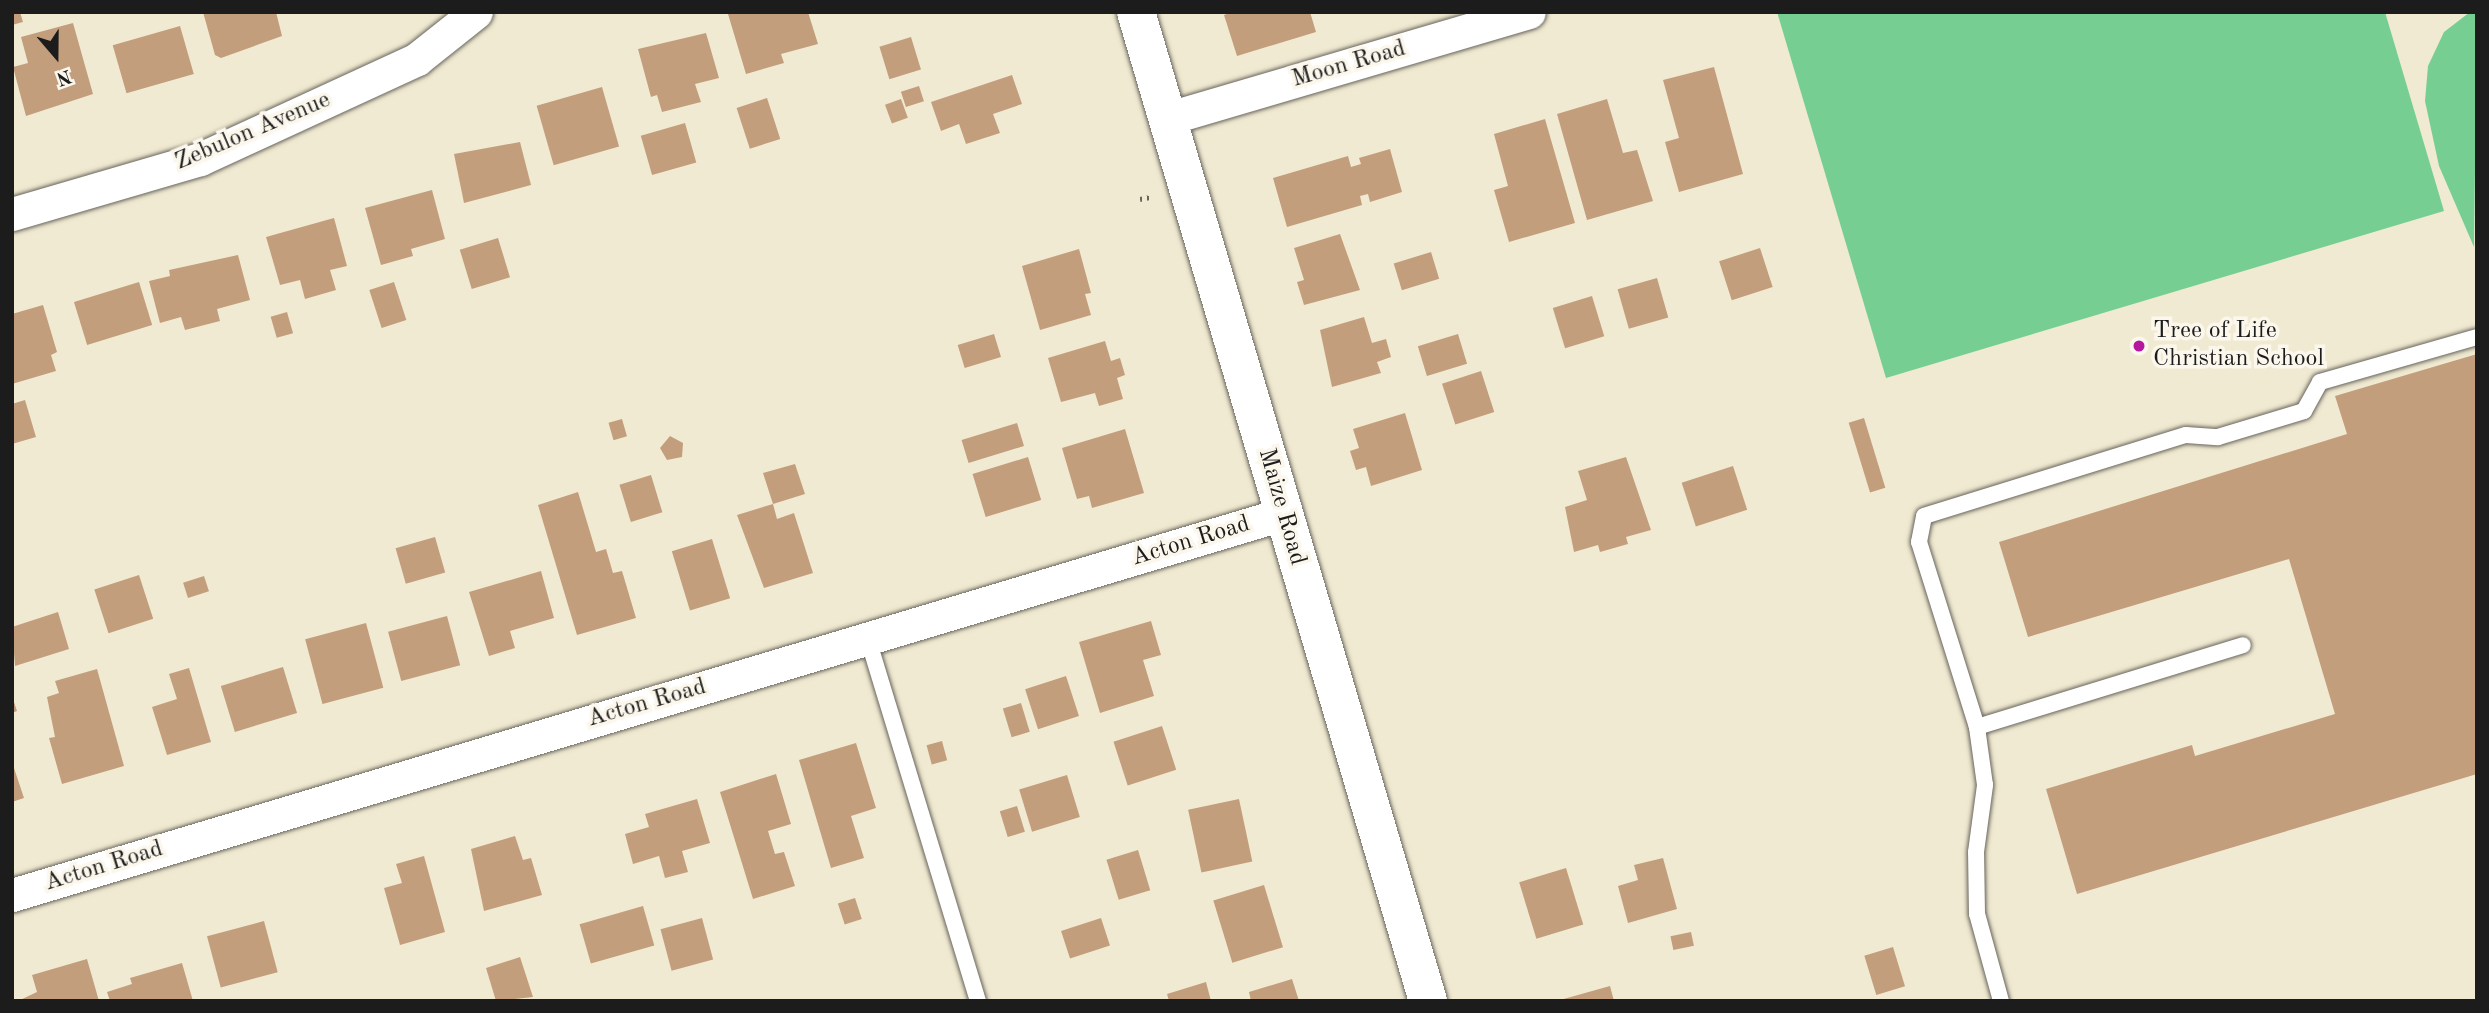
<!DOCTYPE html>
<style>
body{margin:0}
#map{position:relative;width:2489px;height:1013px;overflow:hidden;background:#f1ead2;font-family:"Old Standard TT",serif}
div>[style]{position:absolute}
.green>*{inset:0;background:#76ce93}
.building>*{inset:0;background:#c39e7c;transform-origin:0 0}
.path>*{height:4.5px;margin-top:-2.25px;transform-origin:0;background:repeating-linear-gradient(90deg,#67645c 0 2px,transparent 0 7px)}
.roads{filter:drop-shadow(0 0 2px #67645c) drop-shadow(0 0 2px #67645c)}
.lane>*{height:16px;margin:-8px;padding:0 8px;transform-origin:8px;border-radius:8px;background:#fff}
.street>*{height:33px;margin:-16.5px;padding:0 16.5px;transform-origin:16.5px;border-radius:16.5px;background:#fff}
.secondary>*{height:38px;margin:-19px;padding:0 19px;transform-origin:19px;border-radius:19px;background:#fff}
.dots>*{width:19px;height:19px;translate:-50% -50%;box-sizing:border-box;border:4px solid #fbf7ec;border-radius:50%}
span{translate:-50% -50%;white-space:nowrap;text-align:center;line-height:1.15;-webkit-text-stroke:7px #fbf7ec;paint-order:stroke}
.street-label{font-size:24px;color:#1c1c1c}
.poi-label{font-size:24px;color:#1c1c1c}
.left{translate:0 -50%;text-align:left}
.frame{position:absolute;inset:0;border:14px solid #1c1c1c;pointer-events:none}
.north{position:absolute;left:21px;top:21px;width:70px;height:70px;-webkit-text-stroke:5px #fbf7ec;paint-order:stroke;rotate:160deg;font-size:19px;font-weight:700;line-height:28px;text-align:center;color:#1c1c1c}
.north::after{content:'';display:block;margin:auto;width:24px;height:32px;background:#1c1c1c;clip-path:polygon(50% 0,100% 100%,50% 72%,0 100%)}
</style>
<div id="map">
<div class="green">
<i style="clip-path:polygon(1777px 12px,2385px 12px,2444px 211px,1886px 378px)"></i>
<i style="clip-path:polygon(2470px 12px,2477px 12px,2474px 247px,2439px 166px,2425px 101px,2428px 66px,2444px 32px)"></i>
</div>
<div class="building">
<i style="clip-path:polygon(12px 12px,20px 12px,23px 22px,12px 25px)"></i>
<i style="clip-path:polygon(203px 12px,276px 12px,282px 36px,221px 58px,215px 55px)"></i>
<i style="clip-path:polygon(808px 12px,818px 44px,781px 54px,784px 63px,746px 74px,728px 14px)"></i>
<i style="clip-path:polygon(1232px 12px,1310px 12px,1316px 32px,1237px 56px,1224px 15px)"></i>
<i style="clip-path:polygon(73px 23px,93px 94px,26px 116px,13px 67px,28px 63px,21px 37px)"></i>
<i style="left:180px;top:26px;width:50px;height:70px;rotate:74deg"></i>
<i style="clip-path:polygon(706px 33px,719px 78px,695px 84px,701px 102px,662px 112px,657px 95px,651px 97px,638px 49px)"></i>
<i style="left:911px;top:37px;width:34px;height:33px;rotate:73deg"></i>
<i style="clip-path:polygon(1714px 67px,1743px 174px,1679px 192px,1665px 142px,1679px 138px,1663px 80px)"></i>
<i style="clip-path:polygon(1012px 75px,1022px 104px,993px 114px,1000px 133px,966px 144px,959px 124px,941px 131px,931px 102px)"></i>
<i style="left:919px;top:86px;width:16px;height:19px;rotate:72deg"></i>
<i style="left:602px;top:87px;width:62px;height:68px;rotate:74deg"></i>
<i style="left:767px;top:98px;width:43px;height:32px;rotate:72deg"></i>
<i style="left:901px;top:99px;width:20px;height:17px;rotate:70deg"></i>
<i style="clip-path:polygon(1607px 99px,1623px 153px,1637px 150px,1653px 201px,1587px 220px,1557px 114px)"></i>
<i style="clip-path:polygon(1545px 119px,1575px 223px,1509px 242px,1494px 190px,1508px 186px,1494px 134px)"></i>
<i style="left:685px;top:123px;width:41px;height:46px;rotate:74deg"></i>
<i style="clip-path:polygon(520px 142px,531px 185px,464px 203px,454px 154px)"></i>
<i style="clip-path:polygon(1390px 149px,1402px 192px,1370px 202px,1368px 194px,1360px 196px,1362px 205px,1287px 227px,1273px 178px,1348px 156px,1351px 167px,1361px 164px,1359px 158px)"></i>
<i style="clip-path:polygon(432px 190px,445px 239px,411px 249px,413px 256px,381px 265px,365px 208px)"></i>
<i style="clip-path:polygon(334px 218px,347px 266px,330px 270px,336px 290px,305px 299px,300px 280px,280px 285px,266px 237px)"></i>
<i style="clip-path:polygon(1340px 234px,1360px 290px,1304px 305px,1297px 282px,1304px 280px,1294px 248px)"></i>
<i style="left:498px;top:238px;width:41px;height:40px;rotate:73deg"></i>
<i style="left:1760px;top:248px;width:41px;height:43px;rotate:72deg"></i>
<i style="clip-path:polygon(1079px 249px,1091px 293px,1085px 294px,1091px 315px,1040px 330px,1022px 266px)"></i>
<i style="left:1431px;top:252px;width:28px;height:39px;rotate:73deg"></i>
<i style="clip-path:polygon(238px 255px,250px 300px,217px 309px,220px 321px,185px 330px,181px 317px,160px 323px,149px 281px,170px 276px,169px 270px)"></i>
<i style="left:1657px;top:278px;width:41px;height:41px;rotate:74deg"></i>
<i style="left:139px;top:282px;width:45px;height:68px;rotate:73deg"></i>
<i style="left:394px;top:282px;width:40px;height:26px;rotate:72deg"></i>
<i style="left:1592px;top:296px;width:42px;height:41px;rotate:73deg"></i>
<i style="clip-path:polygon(43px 305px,57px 352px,51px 355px,56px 371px,12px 384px,12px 314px)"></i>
<i style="left:287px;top:312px;width:22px;height:17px;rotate:74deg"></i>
<i style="clip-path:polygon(1364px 317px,1372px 343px,1386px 339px,1391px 357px,1377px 362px,1381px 373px,1332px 387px,1320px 330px)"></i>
<i style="left:994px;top:334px;width:24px;height:38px;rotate:73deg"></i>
<i style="left:1458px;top:334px;width:31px;height:42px;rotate:73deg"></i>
<i style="clip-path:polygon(1105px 341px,1111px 361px,1120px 358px,1125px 375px,1117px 378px,1123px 399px,1099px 406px,1095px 393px,1061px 402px,1048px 358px)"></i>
<i style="clip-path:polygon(2477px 354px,2477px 774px,2077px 894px,2046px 789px,2192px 745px,2195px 756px,2335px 714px,2289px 559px,2028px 637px,1999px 542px,2347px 434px,2335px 396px)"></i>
<i style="left:1481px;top:371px;width:43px;height:41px;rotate:72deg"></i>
<i style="clip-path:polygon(25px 400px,36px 437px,12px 444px,12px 404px)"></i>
<i style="clip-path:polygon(1405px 413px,1422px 470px,1371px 486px,1366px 467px,1356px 470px,1350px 451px,1359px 448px,1353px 429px)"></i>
<i style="left:1864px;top:418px;width:73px;height:16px;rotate:73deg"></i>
<i style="left:622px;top:419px;width:18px;height:14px;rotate:74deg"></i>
<i style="left:1017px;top:423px;width:24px;height:58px;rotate:73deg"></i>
<i style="clip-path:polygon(1125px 429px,1144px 493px,1092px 508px,1089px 496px,1077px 499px,1062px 448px)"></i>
<i style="clip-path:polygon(670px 436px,683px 443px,682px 457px,667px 460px,660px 448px)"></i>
<i style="left:1028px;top:457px;width:45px;height:58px;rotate:73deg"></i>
<i style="clip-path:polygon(1626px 457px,1651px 530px,1626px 537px,1628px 544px,1600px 552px,1598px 545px,1574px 552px,1565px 507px,1587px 500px,1578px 471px)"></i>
<i style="clip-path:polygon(795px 464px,805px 494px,773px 504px,777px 519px,794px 513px,813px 573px,764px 588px,737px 515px,773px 504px,763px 473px)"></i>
<i style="left:1733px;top:466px;width:46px;height:54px;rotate:72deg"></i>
<i style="left:651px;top:475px;width:39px;height:33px;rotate:73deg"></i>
<i style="clip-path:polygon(578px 492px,596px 552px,606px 549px,613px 573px,622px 571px,636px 618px,577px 635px,538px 505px)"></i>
<i style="left:435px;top:537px;width:37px;height:41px;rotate:74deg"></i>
<i style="left:712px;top:539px;width:62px;height:42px;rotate:73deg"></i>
<i style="clip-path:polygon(541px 571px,554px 618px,510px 631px,515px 648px,489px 656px,469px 592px)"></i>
<i style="left:139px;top:575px;width:46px;height:47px;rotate:72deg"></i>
<i style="left:204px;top:576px;width:16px;height:22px;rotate:72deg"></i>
<i style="clip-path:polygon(58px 612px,69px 649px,15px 666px,12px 627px)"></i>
<i style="left:447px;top:616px;width:51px;height:61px;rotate:75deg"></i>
<i style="clip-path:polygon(1151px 621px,1161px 655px,1143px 660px,1154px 696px,1100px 713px,1079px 642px)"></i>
<i style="left:366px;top:623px;width:67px;height:63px;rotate:75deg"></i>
<i style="left:283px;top:667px;width:48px;height:65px;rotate:73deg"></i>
<i style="clip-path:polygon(189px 668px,211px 742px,167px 755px,152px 707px,177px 699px,169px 674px)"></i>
<i style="clip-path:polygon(97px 669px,124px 766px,62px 784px,49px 738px,55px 737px,47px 697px,59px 693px,55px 681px)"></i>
<i style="left:1066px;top:676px;width:42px;height:43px;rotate:72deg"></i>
<i style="clip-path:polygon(12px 696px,17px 711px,12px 713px)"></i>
<i style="left:1021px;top:703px;width:30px;height:19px;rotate:73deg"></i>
<i style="left:1162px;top:726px;width:46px;height:51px;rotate:72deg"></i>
<i style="left:942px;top:741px;width:20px;height:16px;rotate:75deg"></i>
<i style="clip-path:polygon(856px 743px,876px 808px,851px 816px,864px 858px,831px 868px,799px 760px)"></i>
<i style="clip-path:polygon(12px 762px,24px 798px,12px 802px)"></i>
<i style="clip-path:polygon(776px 774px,791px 824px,768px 831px,775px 854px,784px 852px,795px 886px,753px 899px,720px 792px)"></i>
<i style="left:1067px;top:775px;width:44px;height:50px;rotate:73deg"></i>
<i style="clip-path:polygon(697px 799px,710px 843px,682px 851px,688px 872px,665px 878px,659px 856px,633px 864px,625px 834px,649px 827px,645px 814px)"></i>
<i style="left:1239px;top:799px;width:64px;height:52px;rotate:78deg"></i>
<i style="left:1017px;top:806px;width:27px;height:18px;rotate:73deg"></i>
<i style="clip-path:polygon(515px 836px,523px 860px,531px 858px,542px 895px,484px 911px,471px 849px)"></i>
<i style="left:1138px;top:850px;width:42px;height:33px;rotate:73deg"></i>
<i style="clip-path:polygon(424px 856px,445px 932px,400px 945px,384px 888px,402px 883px,396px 864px)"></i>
<i style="clip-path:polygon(1663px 858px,1677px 909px,1628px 923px,1618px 886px,1638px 880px,1634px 865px)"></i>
<i style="left:1566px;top:868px;width:59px;height:49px;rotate:73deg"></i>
<i style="left:1264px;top:885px;width:65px;height:53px;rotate:73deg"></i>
<i style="left:855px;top:898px;width:22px;height:18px;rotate:72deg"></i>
<i style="left:643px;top:906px;width:41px;height:66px;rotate:74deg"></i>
<i style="left:702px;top:918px;width:43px;height:43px;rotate:75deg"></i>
<i style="left:1101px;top:918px;width:29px;height:42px;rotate:72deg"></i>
<i style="left:264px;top:921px;width:53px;height:59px;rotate:75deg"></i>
<i style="left:1691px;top:932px;width:14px;height:21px;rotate:78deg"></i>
<i style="left:1893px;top:947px;width:41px;height:30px;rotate:73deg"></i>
<i style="clip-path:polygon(520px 957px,533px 997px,496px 1001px,486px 968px)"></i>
<i style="clip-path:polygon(87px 959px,99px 1001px,18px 1001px,37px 992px,32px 975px)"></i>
<i style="clip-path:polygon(182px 963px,193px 1001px,110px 1001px,107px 992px,132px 984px,130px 978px)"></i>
<i style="clip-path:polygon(1292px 979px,1299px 1001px,1251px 1001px,1249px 992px)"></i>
<i style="clip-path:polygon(1206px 982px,1211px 1001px,1169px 1001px,1167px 994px)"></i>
<i style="clip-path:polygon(1610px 986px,1614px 1001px,1560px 1001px,1560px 1000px)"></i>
</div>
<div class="path">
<i style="left:1140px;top:199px;width:10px;rotate:-11deg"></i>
</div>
<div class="roads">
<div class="lane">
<i style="left:868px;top:639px;width:378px;rotate:73.1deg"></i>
<i style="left:1977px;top:727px;width:278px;rotate:-17.1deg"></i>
<i style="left:2001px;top:1001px;width:90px;rotate:-105.4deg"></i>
<i style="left:1977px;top:914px;width:62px;rotate:-90.9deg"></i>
<i style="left:1976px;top:852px;width:68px;rotate:-82.3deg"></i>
<i style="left:1985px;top:785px;width:59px;rotate:-97.9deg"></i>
<i style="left:1977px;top:727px;width:194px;rotate:-107.4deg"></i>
<i style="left:1919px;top:542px;width:26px;rotate:-79deg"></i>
<i style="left:1924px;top:516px;width:274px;rotate:-17.2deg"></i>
<i style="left:2186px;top:435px;width:32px;rotate:4deg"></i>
<i style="left:2218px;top:437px;width:90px;rotate:-16.8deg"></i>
<i style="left:2304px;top:411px;width:33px;rotate:-61deg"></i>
<i style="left:2320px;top:382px;width:163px;rotate:-16deg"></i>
</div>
<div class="street">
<i style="left:1169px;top:118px;width:375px;rotate:-16.4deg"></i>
<i style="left:12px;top:214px;width:196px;rotate:-16.3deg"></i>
<i style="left:200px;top:159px;width:239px;rotate:-24.7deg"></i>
<i style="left:417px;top:59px;width:75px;rotate:-38.5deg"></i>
<i style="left:12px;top:895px;width:1327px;rotate:-16.69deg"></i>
</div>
<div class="secondary">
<i style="left:1136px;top:12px;width:1031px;rotate:73.55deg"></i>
</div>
</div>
<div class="dots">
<i style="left:2139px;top:346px;background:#b5179e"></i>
</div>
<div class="street-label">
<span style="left:1349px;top:65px;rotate:-16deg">Moon Road</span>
<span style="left:253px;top:132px;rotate:-23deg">Zebulon Avenue</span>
<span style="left:1281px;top:507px;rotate:74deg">Maize Road</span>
<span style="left:1191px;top:542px;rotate:-17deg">Acton Road</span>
<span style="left:647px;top:704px;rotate:-16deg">Acton Road</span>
<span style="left:104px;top:867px;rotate:-17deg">Acton Road</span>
</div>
<div class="poi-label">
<span class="left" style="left:2153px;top:346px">Tree of Life<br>Christian School</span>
</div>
<div class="frame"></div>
<div class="north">N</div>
</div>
